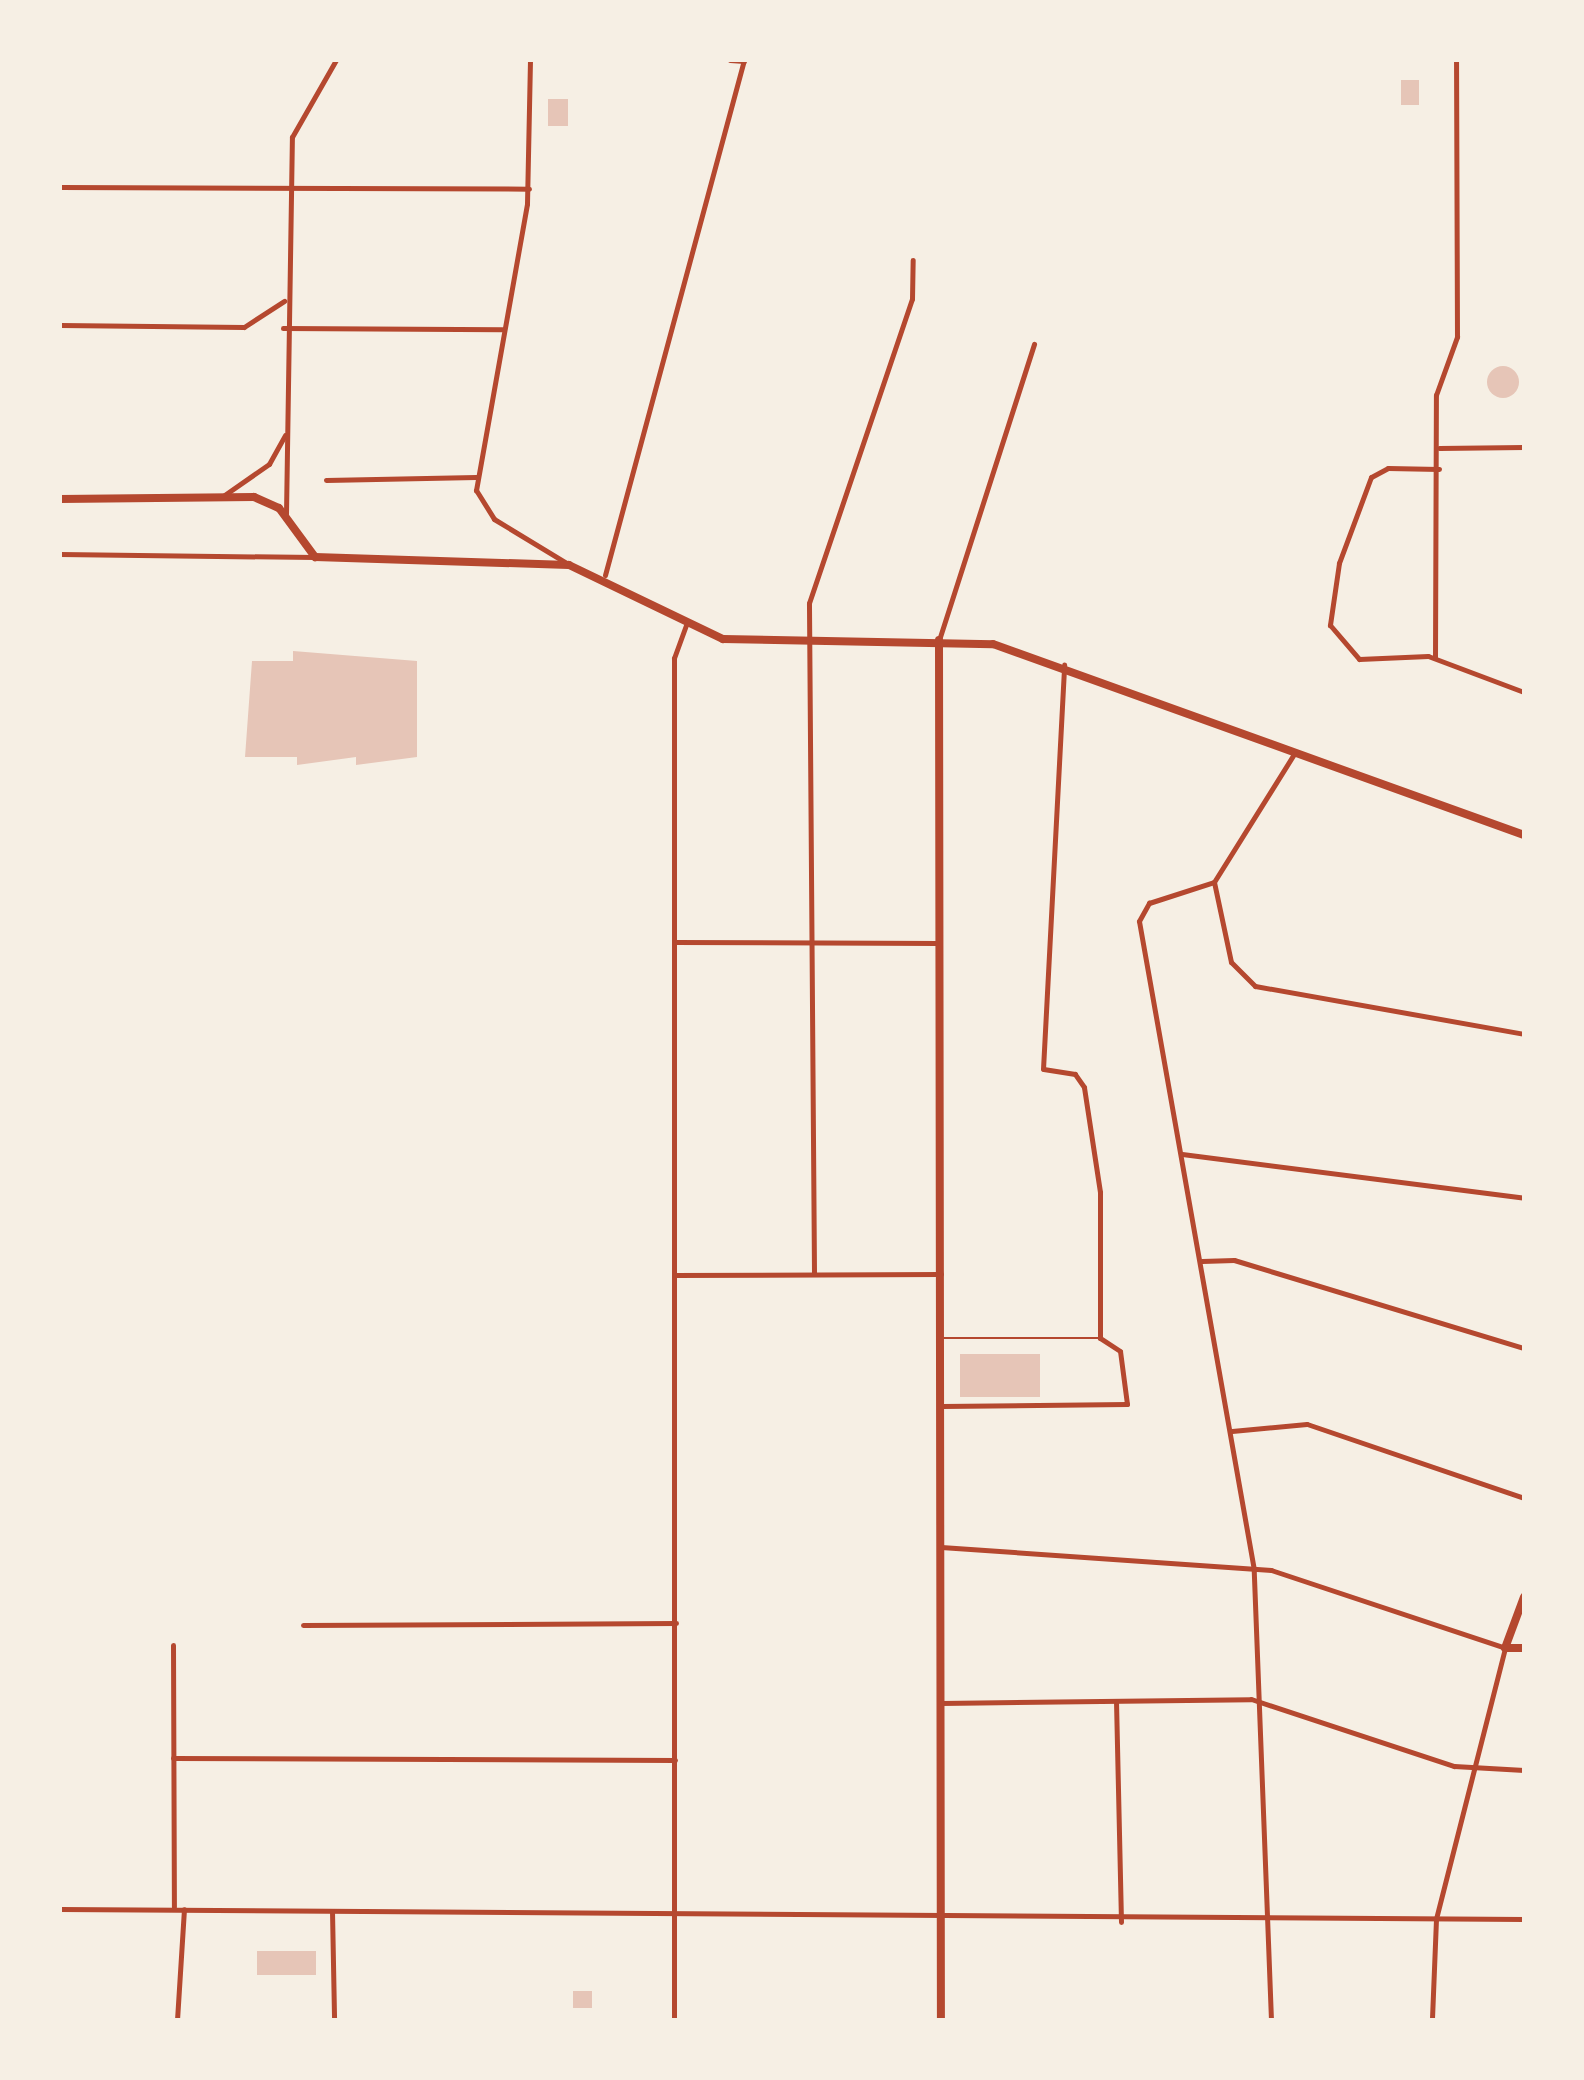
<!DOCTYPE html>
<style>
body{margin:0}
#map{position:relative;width:1584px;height:2080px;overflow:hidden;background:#f6efe4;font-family:"Exo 2",sans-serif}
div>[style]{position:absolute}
.building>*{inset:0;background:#e6c5b7;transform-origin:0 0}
.round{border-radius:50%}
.service>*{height:2.5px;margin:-1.25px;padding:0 1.25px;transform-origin:1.25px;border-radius:1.25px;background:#b5482f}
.minor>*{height:5px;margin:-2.5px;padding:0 2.5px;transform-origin:2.5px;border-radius:2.5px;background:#b5482f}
.tertiary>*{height:8px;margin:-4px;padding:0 4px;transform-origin:4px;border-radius:4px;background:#b5482f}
span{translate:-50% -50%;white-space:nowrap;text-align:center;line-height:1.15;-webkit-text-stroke:8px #f6efe4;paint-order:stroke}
.frame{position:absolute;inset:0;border:62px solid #f6efe4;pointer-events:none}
</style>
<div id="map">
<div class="building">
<i style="left:1401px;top:80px;width:18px;height:25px"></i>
<i style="left:548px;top:99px;width:20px;height:27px"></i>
<i class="round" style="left:1487px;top:366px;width:32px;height:32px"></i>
<i style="clip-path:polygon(293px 651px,417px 661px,417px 757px,356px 765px,356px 757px,297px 765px,297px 757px,245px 757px,252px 661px,293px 661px)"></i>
<i style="left:960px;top:1354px;width:80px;height:43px"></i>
<i style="left:257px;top:1951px;width:59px;height:24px"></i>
<i style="left:573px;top:1991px;width:19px;height:17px"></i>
</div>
<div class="service">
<i style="left:942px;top:1338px;width:157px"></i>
</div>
<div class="minor">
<i style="left:530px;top:60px;width:144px;rotate:91.2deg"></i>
<i style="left:527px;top:204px;width:291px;rotate:100.1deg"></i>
<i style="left:476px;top:490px;width:34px;rotate:58deg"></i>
<i style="left:494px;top:519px;width:87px;rotate:31.3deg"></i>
<i style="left:730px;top:60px;width:14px;rotate:4deg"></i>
<i style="left:60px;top:187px;width:469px;rotate:0.2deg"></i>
<i style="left:60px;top:325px;width:184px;rotate:0.6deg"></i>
<i style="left:244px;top:327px;width:48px;rotate:-33deg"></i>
<i style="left:283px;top:328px;width:219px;rotate:0.3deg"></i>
<i style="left:1439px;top:448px;width:85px;rotate:-0.7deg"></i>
<i style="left:1439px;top:469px;width:51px;rotate:-178.9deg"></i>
<i style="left:1388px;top:468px;width:19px;rotate:152deg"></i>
<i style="left:1371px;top:477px;width:92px;rotate:110.4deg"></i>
<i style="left:1339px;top:563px;width:63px;rotate:98.3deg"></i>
<i style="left:1330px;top:625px;width:45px;rotate:49.5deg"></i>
<i style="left:1359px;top:659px;width:69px;rotate:-2.5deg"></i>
<i style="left:1428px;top:656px;width:103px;rotate:20.6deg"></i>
<i style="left:326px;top:480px;width:150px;rotate:-1.1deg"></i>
<i style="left:223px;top:496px;width:56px;rotate:-34.8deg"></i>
<i style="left:269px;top:464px;width:33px;rotate:-61deg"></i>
<i style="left:286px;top:514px;width:377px;rotate:-89.1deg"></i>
<i style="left:292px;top:137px;width:89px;rotate:-60.3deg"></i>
<i style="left:60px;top:554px;width:255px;rotate:0.7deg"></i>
<i style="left:605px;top:575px;width:533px;rotate:-74.9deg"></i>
<i style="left:939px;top:640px;width:311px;rotate:-72.2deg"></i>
<i style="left:1435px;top:658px;width:263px;rotate:-89.8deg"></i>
<i style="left:1436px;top:395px;width:62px;rotate:-70.1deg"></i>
<i style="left:1457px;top:337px;width:277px;rotate:-90.2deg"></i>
<i style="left:1214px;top:882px;width:82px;rotate:78deg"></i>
<i style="left:1231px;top:962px;width:34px;rotate:45deg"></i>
<i style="left:1255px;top:986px;width:273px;rotate:10.1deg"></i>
<i style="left:674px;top:942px;width:264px;rotate:0.2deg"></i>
<i style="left:1182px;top:1154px;width:345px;rotate:7.3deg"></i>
<i style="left:1202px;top:1261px;width:32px;rotate:-2deg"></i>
<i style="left:1234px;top:1260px;width:303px;rotate:16.9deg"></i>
<i style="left:814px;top:1273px;width:670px;rotate:-90.43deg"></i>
<i style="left:809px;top:603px;width:321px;rotate:-71.3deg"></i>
<i style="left:912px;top:299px;width:39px;rotate:-89deg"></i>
<i style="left:674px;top:1275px;width:267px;rotate:-0.2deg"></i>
<i style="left:942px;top:1406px;width:185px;rotate:-0.6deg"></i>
<i style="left:1127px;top:1404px;width:53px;rotate:-97.5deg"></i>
<i style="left:1120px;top:1351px;width:24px;rotate:-147deg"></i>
<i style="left:1100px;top:1338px;width:146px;rotate:-90deg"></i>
<i style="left:1100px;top:1192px;width:106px;rotate:-98.7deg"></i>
<i style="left:1084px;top:1087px;width:16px;rotate:-125deg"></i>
<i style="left:1075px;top:1074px;width:32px;rotate:-171deg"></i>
<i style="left:1043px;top:1069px;width:405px;rotate:-87deg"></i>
<i style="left:1232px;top:1431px;width:75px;rotate:-5.3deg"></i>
<i style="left:1307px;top:1424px;width:229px;rotate:18.8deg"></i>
<i style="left:941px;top:1547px;width:331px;rotate:4deg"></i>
<i style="left:1271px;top:1570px;width:247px;rotate:18.4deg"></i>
<i style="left:1505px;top:1648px;width:280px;rotate:104.3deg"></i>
<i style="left:1436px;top:1919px;width:101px;rotate:92.3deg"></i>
<i style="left:303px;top:1625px;width:373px;rotate:-0.3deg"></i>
<i style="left:173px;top:1645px;width:262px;rotate:89.8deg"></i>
<i style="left:1116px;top:1701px;width:221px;rotate:88.7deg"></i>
<i style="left:941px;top:1703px;width:310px;rotate:-0.7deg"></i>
<i style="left:1251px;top:1699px;width:214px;rotate:18.3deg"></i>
<i style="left:1454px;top:1766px;width:70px;rotate:3.3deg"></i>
<i style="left:173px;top:1758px;width:502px;rotate:0.23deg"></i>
<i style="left:60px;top:1909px;width:1464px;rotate:0.39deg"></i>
<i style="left:332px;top:1911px;width:109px;rotate:88.9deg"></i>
<i style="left:177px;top:2020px;width:111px;rotate:-86.4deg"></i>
<i style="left:674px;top:2020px;width:1362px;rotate:-90deg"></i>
<i style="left:674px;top:658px;width:37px;rotate:-70deg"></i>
<i style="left:1271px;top:2020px;width:450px;rotate:-92.2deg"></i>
<i style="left:1254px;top:1570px;width:659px;rotate:-100.05deg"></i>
<i style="left:1139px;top:921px;width:21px;rotate:-61deg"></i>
<i style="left:1149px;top:903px;width:68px;rotate:-17.9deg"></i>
<i style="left:1214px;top:882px;width:151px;rotate:-58deg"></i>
</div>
<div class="tertiary">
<i style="left:60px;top:499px;width:194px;rotate:-0.6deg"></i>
<i style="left:254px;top:497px;width:27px;rotate:24deg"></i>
<i style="left:279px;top:508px;width:61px;rotate:53.7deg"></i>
<i style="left:315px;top:557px;width:254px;rotate:1.8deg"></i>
<i style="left:569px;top:565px;width:171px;rotate:25.7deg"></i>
<i style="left:723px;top:639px;width:270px;rotate:1.1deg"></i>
<i style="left:993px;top:644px;width:564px;rotate:19.78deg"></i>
<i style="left:939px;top:640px;width:1380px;rotate:89.92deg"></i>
<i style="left:1524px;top:1597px;width:54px;rotate:110.4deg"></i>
<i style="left:1505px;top:1648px;width:19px"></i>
</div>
<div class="frame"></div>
</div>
